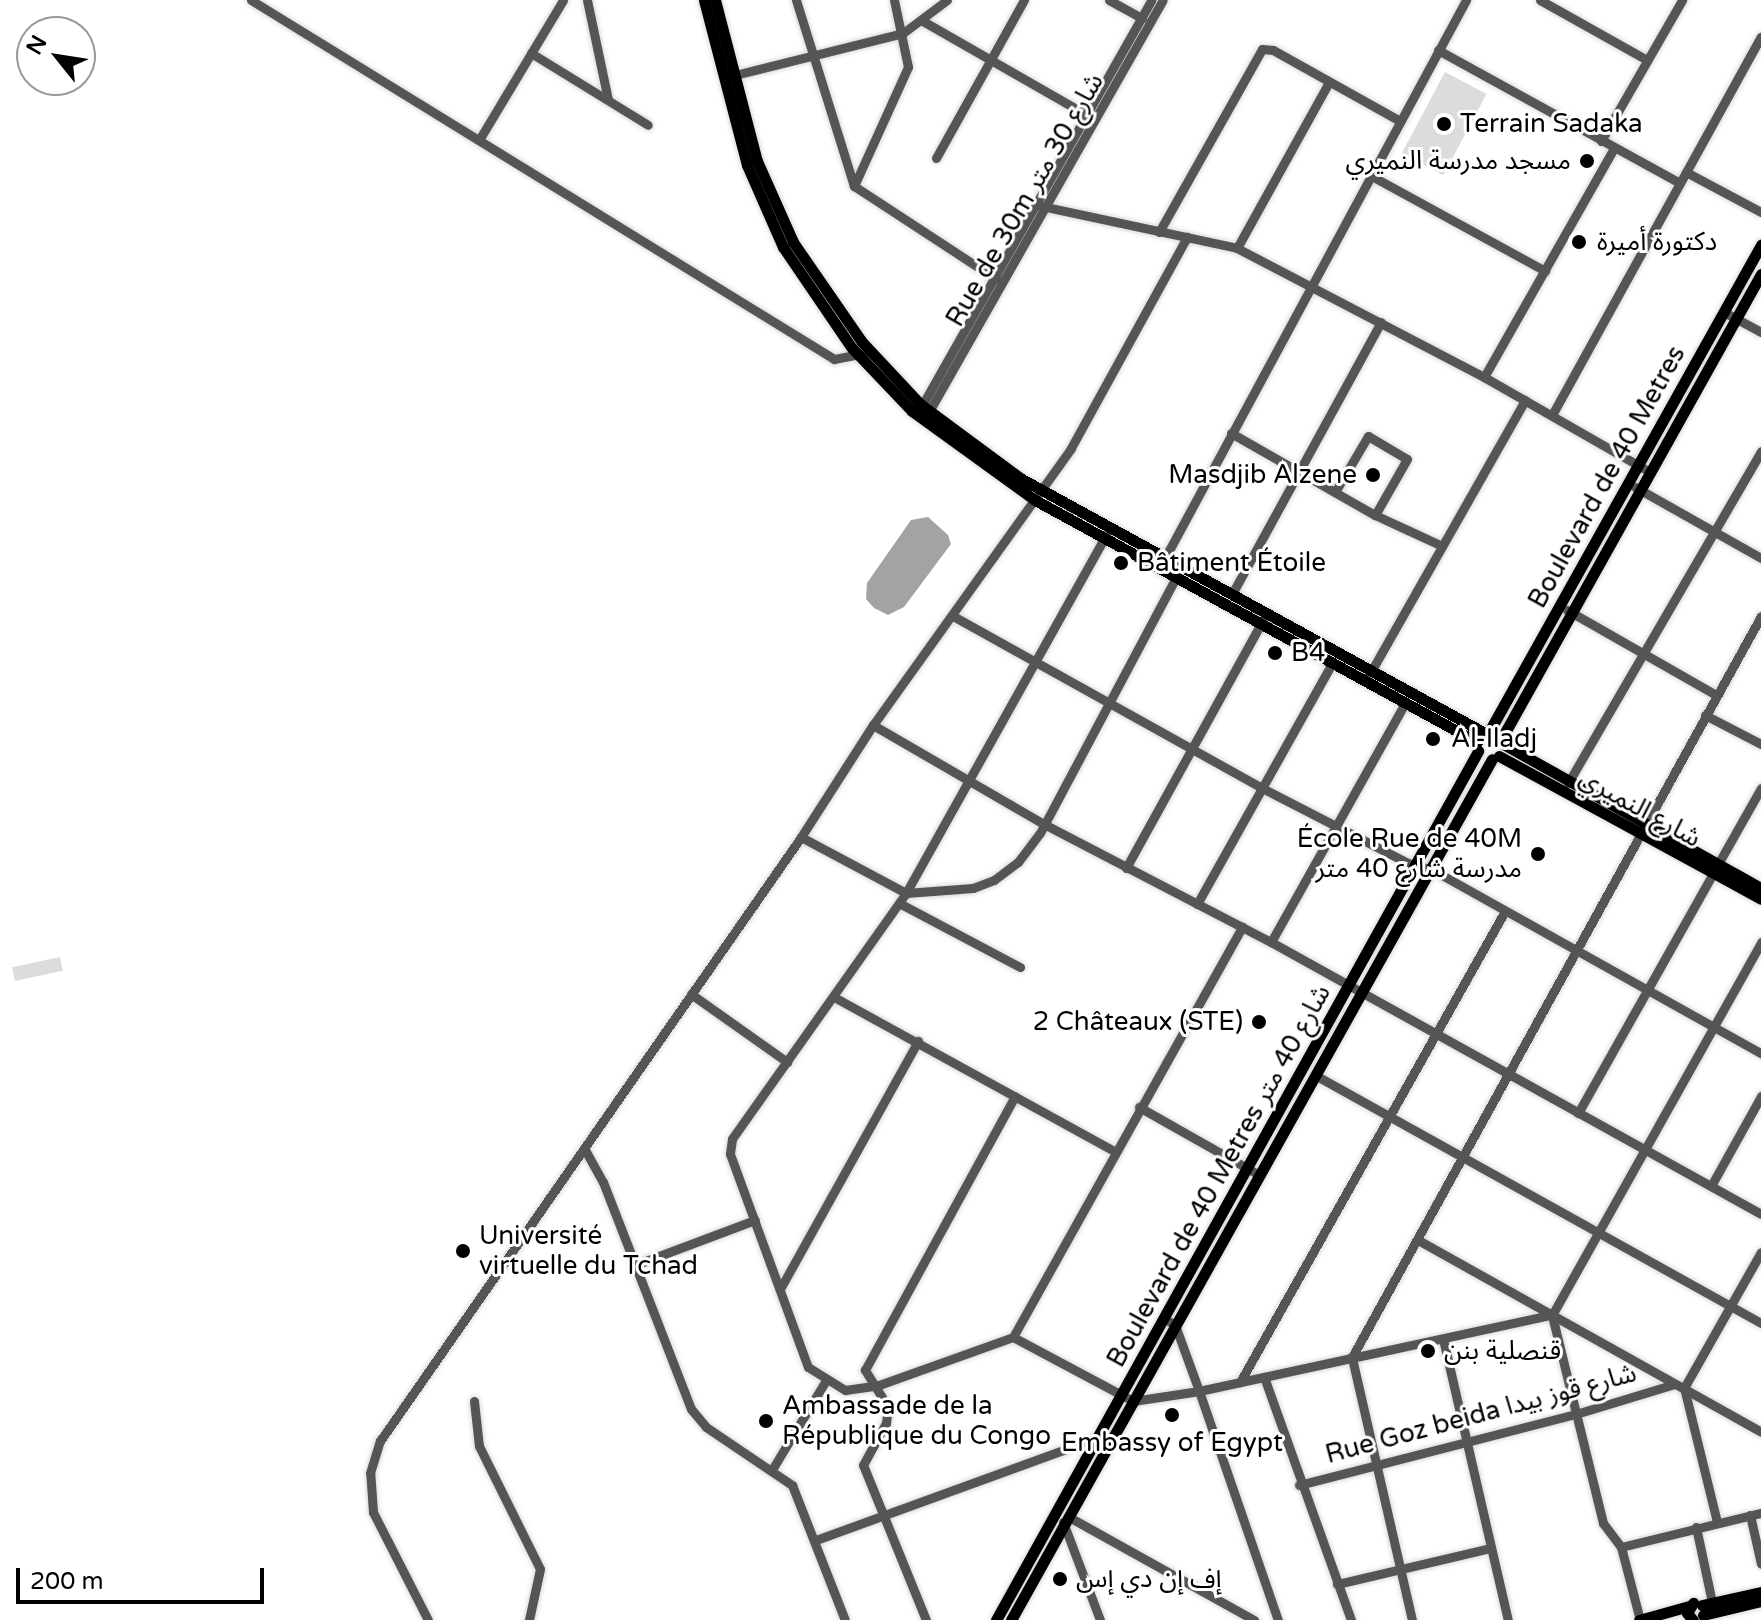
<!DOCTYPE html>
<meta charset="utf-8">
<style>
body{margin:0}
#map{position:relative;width:1761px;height:1620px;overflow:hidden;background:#fff;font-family:"Varela Round","Noto Sans Arabic",sans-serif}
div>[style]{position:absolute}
.green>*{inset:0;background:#dcdcdc;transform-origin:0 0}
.water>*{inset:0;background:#a3a3a3}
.roads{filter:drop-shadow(0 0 2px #dbdbdb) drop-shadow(0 0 2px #dbdbdb)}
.minor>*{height:9px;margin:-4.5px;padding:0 4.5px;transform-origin:4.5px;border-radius:4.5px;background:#555}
.major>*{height:11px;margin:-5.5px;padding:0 5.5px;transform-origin:5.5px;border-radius:5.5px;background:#000}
.dots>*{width:22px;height:22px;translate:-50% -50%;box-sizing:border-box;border:4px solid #fff;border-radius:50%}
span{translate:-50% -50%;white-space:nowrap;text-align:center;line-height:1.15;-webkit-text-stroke:6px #fff;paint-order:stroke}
.poi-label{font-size:26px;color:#000}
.left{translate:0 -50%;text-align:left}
.right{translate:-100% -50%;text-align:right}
.street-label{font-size:26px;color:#000}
.north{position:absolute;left:16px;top:16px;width:80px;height:80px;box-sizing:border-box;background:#fff;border:2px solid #999;border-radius:50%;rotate:300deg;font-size:22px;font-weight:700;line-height:32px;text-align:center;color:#000}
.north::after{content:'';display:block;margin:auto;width:28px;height:36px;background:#000;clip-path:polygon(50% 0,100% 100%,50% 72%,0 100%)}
.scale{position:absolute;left:16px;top:1568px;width:248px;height:36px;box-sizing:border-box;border:4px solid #000;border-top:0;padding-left:10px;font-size:24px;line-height:28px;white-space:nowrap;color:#000;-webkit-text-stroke:6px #fff;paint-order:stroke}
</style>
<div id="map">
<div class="green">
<i style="left:1445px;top:72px;width:47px;height:92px;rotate:28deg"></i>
<i style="left:60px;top:957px;width:14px;height:49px;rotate:78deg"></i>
</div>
<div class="water">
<i style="clip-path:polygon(928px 517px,948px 535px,951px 544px,904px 607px,888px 615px,874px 608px,866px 599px,867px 583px,911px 520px)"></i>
</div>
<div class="roads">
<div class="minor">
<i style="left:251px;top:0;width:685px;rotate:31.62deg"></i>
<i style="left:834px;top:359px;width:31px;rotate:-11deg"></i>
<i style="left:587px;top:0;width:102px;rotate:78.1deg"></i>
<i style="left:796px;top:0;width:195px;rotate:72.7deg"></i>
<i style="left:854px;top:186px;width:170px;rotate:33.2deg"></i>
<i style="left:1109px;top:0;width:38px;rotate:29deg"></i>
<i style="left:1540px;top:0;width:123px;rotate:29.3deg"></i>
<i style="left:921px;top:20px;width:191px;rotate:29.8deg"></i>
<i style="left:1438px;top:50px;width:276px;rotate:28.8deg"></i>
<i style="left:531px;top:53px;width:137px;rotate:31.6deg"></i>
<i style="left:731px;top:76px;width:177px;rotate:-14deg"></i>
<i style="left:903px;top:33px;width:55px;rotate:-36.9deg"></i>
<i style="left:479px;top:140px;width:163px;rotate:-59deg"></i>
<i style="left:1601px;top:141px;width:163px;rotate:-60.1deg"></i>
<i style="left:936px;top:158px;width:181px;rotate:-60.9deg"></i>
<i style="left:1686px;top:172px;width:85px;rotate:28.1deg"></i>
<i style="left:1368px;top:174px;width:202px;rotate:28.7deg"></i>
<i style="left:854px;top:186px;width:131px;rotate:-65.6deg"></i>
<i style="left:908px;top:67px;width:68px;rotate:-101.8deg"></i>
<i style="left:1037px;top:205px;width:205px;rotate:12.1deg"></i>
<i style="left:1237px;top:248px;width:279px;rotate:27.6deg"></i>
<i style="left:1484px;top:377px;width:191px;rotate:29.8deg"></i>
<i style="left:1159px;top:232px;width:210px;rotate:-60.6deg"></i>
<i style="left:1262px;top:49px;width:11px;rotate:5deg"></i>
<i style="left:1273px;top:50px;width:143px;rotate:29.2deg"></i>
<i style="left:1237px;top:248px;width:190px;rotate:-61deg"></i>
<i style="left:1724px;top:312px;width:42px;rotate:28.4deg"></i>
<i style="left:1484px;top:377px;width:263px;rotate:-60.4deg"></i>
<i style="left:920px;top:409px;width:470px;rotate:-60.5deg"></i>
<i style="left:927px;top:415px;width:477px;rotate:-60.4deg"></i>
<i style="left:1552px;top:415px;width:432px;rotate:-61.1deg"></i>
<i style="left:1231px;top:433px;width:166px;rotate:29.7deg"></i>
<i style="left:1375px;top:515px;width:74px;rotate:24.8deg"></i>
<i style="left:1635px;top:487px;width:145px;rotate:29.4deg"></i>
<i style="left:1335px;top:492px;width:65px;rotate:-59.5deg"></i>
<i style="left:1368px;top:436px;width:45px;rotate:30.5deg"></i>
<i style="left:1407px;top:459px;width:64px;rotate:119.7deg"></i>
<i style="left:1106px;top:535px;width:410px;rotate:119.2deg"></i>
<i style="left:906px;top:893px;width:301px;rotate:125.3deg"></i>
<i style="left:732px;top:1139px;width:15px;rotate:98deg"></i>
<i style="left:730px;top:1154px;width:227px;rotate:69.9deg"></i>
<i style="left:808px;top:1367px;width:44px;rotate:31.9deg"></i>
<i style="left:845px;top:1390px;width:34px;rotate:-8deg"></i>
<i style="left:879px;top:1385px;width:142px;rotate:-19.7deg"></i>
<i style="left:1013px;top:1337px;width:136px;rotate:28.1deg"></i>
<i style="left:1133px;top:1401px;width:67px;rotate:-8.6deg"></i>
<i style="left:1199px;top:1391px;width:242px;rotate:71deg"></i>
<i style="left:1159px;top:569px;width:647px;rotate:-61.65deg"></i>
<i style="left:1232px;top:594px;width:310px;rotate:-61.3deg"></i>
<i style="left:1567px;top:610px;width:172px;rotate:29.7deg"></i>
<i style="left:953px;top:616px;width:354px;rotate:29.1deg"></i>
<i style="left:1262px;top:788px;width:164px;rotate:27.2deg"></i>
<i style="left:1408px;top:863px;width:26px;rotate:16deg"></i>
<i style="left:1433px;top:870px;width:376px;rotate:29.2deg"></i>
<i style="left:1369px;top:675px;width:316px;rotate:-60.4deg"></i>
<i style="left:1705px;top:715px;width:63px;rotate:27.4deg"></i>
<i style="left:873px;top:725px;width:198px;rotate:30.1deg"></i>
<i style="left:1044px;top:824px;width:256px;rotate:27.5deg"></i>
<i style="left:1271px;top:942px;width:560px;rotate:29.03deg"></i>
<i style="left:1568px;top:783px;width:384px;rotate:-59.8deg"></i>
<i style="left:801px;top:837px;width:119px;rotate:28.1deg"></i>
<i style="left:906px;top:893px;width:67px;rotate:-4.3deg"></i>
<i style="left:973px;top:888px;width:22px;rotate:-21deg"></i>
<i style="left:994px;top:880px;width:30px;rotate:-37deg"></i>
<i style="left:1018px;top:862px;width:36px;rotate:-53deg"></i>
<i style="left:1040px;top:833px;width:293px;rotate:-62deg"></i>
<i style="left:1718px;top:864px;width:87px;rotate:-60.5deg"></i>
<i style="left:1126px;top:868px;width:283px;rotate:-61.1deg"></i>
<i style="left:899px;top:903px;width:137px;rotate:27.9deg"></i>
<i style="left:1197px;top:904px;width:274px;rotate:-60.7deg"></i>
<i style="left:1271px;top:942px;width:272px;rotate:-60.7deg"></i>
<i style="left:691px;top:994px;width:118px;rotate:35.3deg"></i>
<i style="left:834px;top:997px;width:320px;rotate:28.8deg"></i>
<i style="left:1315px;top:1075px;width:510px;rotate:29.08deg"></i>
<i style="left:1139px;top:1107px;width:138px;rotate:29.5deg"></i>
<i style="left:1578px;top:1113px;width:275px;rotate:-60.6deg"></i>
<i style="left:584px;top:1148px;width:39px;rotate:61deg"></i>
<i style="left:603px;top:1182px;width:243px;rotate:68.8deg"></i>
<i style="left:691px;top:1409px;width:23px;rotate:50deg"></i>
<i style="left:706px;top:1427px;width:104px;rotate:34deg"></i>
<i style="left:792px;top:1485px;width:145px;rotate:68.6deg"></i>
<i style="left:1711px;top:1186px;width:103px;rotate:-60.9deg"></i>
<i style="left:1418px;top:1240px;width:393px;rotate:29.2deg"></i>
<i style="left:635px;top:1265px;width:128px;rotate:-20.6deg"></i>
<i style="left:780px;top:1289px;width:284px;rotate:-60.9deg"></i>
<i style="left:1165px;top:1319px;width:12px;rotate:31deg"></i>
<i style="left:1175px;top:1325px;width:70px;rotate:70deg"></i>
<i style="left:1199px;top:1391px;width:361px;rotate:-12.2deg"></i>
<i style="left:1013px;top:1337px;width:470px;rotate:-60.8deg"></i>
<i style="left:1443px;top:1339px;width:288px;rotate:77deg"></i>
<i style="left:1264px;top:1377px;width:258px;rotate:70.3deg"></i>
<i style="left:1240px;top:1382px;width:540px;rotate:-60.64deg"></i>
<i style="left:474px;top:1401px;width:45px;rotate:83.7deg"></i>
<i style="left:479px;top:1446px;width:137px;rotate:63.6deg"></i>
<i style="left:540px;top:1569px;width:52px;rotate:102.2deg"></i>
<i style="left:773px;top:1468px;width:103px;rotate:-58.9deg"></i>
<i style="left:1299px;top:1485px;width:286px;rotate:-14.4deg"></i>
<i style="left:1576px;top:1414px;width:103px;rotate:-16.9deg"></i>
<i style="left:1750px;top:1515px;width:50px;rotate:77.3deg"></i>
<i style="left:1069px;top:1517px;width:212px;rotate:29.1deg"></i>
<i style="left:1063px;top:1522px;width:105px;rotate:69.3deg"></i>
<i style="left:1717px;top:1522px;width:138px;rotate:-103.8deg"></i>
<i style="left:1684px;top:1388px;width:156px;rotate:-60.5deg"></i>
<i style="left:1696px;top:1527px;width:77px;rotate:78deg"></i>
<i style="left:816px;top:1540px;width:301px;rotate:-20deg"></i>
<i style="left:1621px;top:1547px;width:144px;rotate:-13.7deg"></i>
<i style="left:1337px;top:1584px;width:158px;rotate:-13.2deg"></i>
<i style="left:428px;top:1620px;width:121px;rotate:-117deg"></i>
<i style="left:373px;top:1512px;width:39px;rotate:-94deg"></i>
<i style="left:370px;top:1473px;width:34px;rotate:-73deg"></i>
<i style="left:380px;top:1441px;width:736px;rotate:-55.12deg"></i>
<i style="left:801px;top:837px;width:133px;rotate:-57.3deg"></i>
<i style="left:873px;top:725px;width:340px;rotate:-54.4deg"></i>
<i style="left:1071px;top:448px;width:241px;rotate:-61.2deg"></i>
<i style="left:926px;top:1620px;width:167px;rotate:-112.1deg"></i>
<i style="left:863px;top:1465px;width:48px;rotate:-61.3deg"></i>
<i style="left:886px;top:1423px;width:16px;rotate:-83deg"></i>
<i style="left:888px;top:1407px;width:44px;rotate:-121.9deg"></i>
<i style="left:865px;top:1370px;width:312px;rotate:-61.3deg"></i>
<i style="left:1412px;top:1620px;width:270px;rotate:-102.9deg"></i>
<i style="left:1352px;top:1357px;width:846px;rotate:-61.1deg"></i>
<i style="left:1640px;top:1620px;width:75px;rotate:-104.6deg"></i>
<i style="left:1621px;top:1547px;width:30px;rotate:-127deg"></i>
<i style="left:1603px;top:1523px;width:214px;rotate:-103.8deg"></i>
<i style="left:1552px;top:1315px;width:428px;rotate:-60.7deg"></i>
</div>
<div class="major">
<i style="left:704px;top:0;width:171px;rotate:75.4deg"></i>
<i style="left:747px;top:165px;width:90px;rotate:66.3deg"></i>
<i style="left:783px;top:247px;width:122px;rotate:55.7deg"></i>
<i style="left:852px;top:348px;width:87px;rotate:46.4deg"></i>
<i style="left:912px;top:411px;width:152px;rotate:35.9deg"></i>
<i style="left:1035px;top:500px;width:504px;rotate:28.7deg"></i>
<i style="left:715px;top:0;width:166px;rotate:75.4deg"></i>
<i style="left:757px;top:161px;width:89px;rotate:66deg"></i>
<i style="left:793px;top:242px;width:121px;rotate:55.4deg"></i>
<i style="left:862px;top:342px;width:85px;rotate:46.9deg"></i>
<i style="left:920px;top:404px;width:124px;rotate:36.5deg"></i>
<i style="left:1020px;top:478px;width:528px;rotate:28.75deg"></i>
<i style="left:1490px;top:730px;width:556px;rotate:-60.81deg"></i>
<i style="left:1503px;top:736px;width:529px;rotate:-60.82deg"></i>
<i style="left:1505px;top:745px;width:293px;rotate:29.2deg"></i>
<i style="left:1499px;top:756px;width:298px;rotate:28.6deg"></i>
<i style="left:1702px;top:1605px;width:60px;rotate:-12.4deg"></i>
<i style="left:1703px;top:1615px;width:60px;rotate:-13.6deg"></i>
<i style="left:996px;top:1620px;width:994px;rotate:-60.98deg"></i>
<i style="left:1011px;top:1620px;width:986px;rotate:-60.81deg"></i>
<i style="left:1639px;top:1620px;width:52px;rotate:-15.6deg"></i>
<i style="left:1693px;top:1620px;width:9px;rotate:-131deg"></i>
<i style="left:1687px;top:1613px;width:12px;rotate:-59deg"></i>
</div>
</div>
<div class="dots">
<i style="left:1444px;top:124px;background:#000"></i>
<i style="left:1587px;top:161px;background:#000"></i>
<i style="left:1579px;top:242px;background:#000"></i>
<i style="left:1373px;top:475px;background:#000"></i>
<i style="left:1121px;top:563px;background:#000"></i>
<i style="left:1275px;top:653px;background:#000"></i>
<i style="left:1433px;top:739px;background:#000"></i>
<i style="left:1538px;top:854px;background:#000"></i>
<i style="left:1259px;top:1022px;background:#000"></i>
<i style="left:463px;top:1251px;background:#000"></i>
<i style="left:1428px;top:1351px;background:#000"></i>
<i style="left:1172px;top:1415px;background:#000"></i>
<i style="left:766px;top:1421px;background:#000"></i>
<i style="left:1060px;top:1579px;background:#000"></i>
</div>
<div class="poi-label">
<span class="left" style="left:1460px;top:124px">Terrain Sadaka</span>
<span class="right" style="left:1571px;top:161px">مسجد مدرسة النميري</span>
<span class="left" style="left:1597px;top:242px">دكتورة أميرة</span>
<span class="right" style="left:1357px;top:475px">Masdjib Alzene</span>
<span class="left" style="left:1137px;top:563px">Bâtiment Étoile</span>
<span class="left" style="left:1291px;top:653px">B4</span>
<span class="left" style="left:1451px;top:739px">Al-Iladj</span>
<span class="right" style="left:1522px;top:854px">École Rue de 40M<br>مدرسة شارع 40 متر</span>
<span class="right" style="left:1243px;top:1022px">2 Châteaux (STE)</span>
<span class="left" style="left:479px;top:1251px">Université<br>virtuelle du Tchad</span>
<span class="left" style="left:1444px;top:1351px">قنصلية بنن</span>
<span class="left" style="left:782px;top:1421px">Ambassade de la<br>République du Congo</span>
<span style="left:1172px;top:1443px">Embassy of Egypt</span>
<span class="left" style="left:1076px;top:1579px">إف إن دي إس</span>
</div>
<div class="street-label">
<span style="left:1025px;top:200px;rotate:-60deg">Rue de 30m شارع 30 متر</span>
<span style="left:1607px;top:477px;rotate:-61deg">Boulevard de 40 Metres</span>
<span style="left:1640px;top:808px;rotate:29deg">شارع النميري</span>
<span style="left:1219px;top:1176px;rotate:-61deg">Boulevard de 40 Metres شارع 40 متر</span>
<span style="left:1481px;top:1414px;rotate:-15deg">Rue Goz beida شارع قوز بيدا</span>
</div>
<div class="north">N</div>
<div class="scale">200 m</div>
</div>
